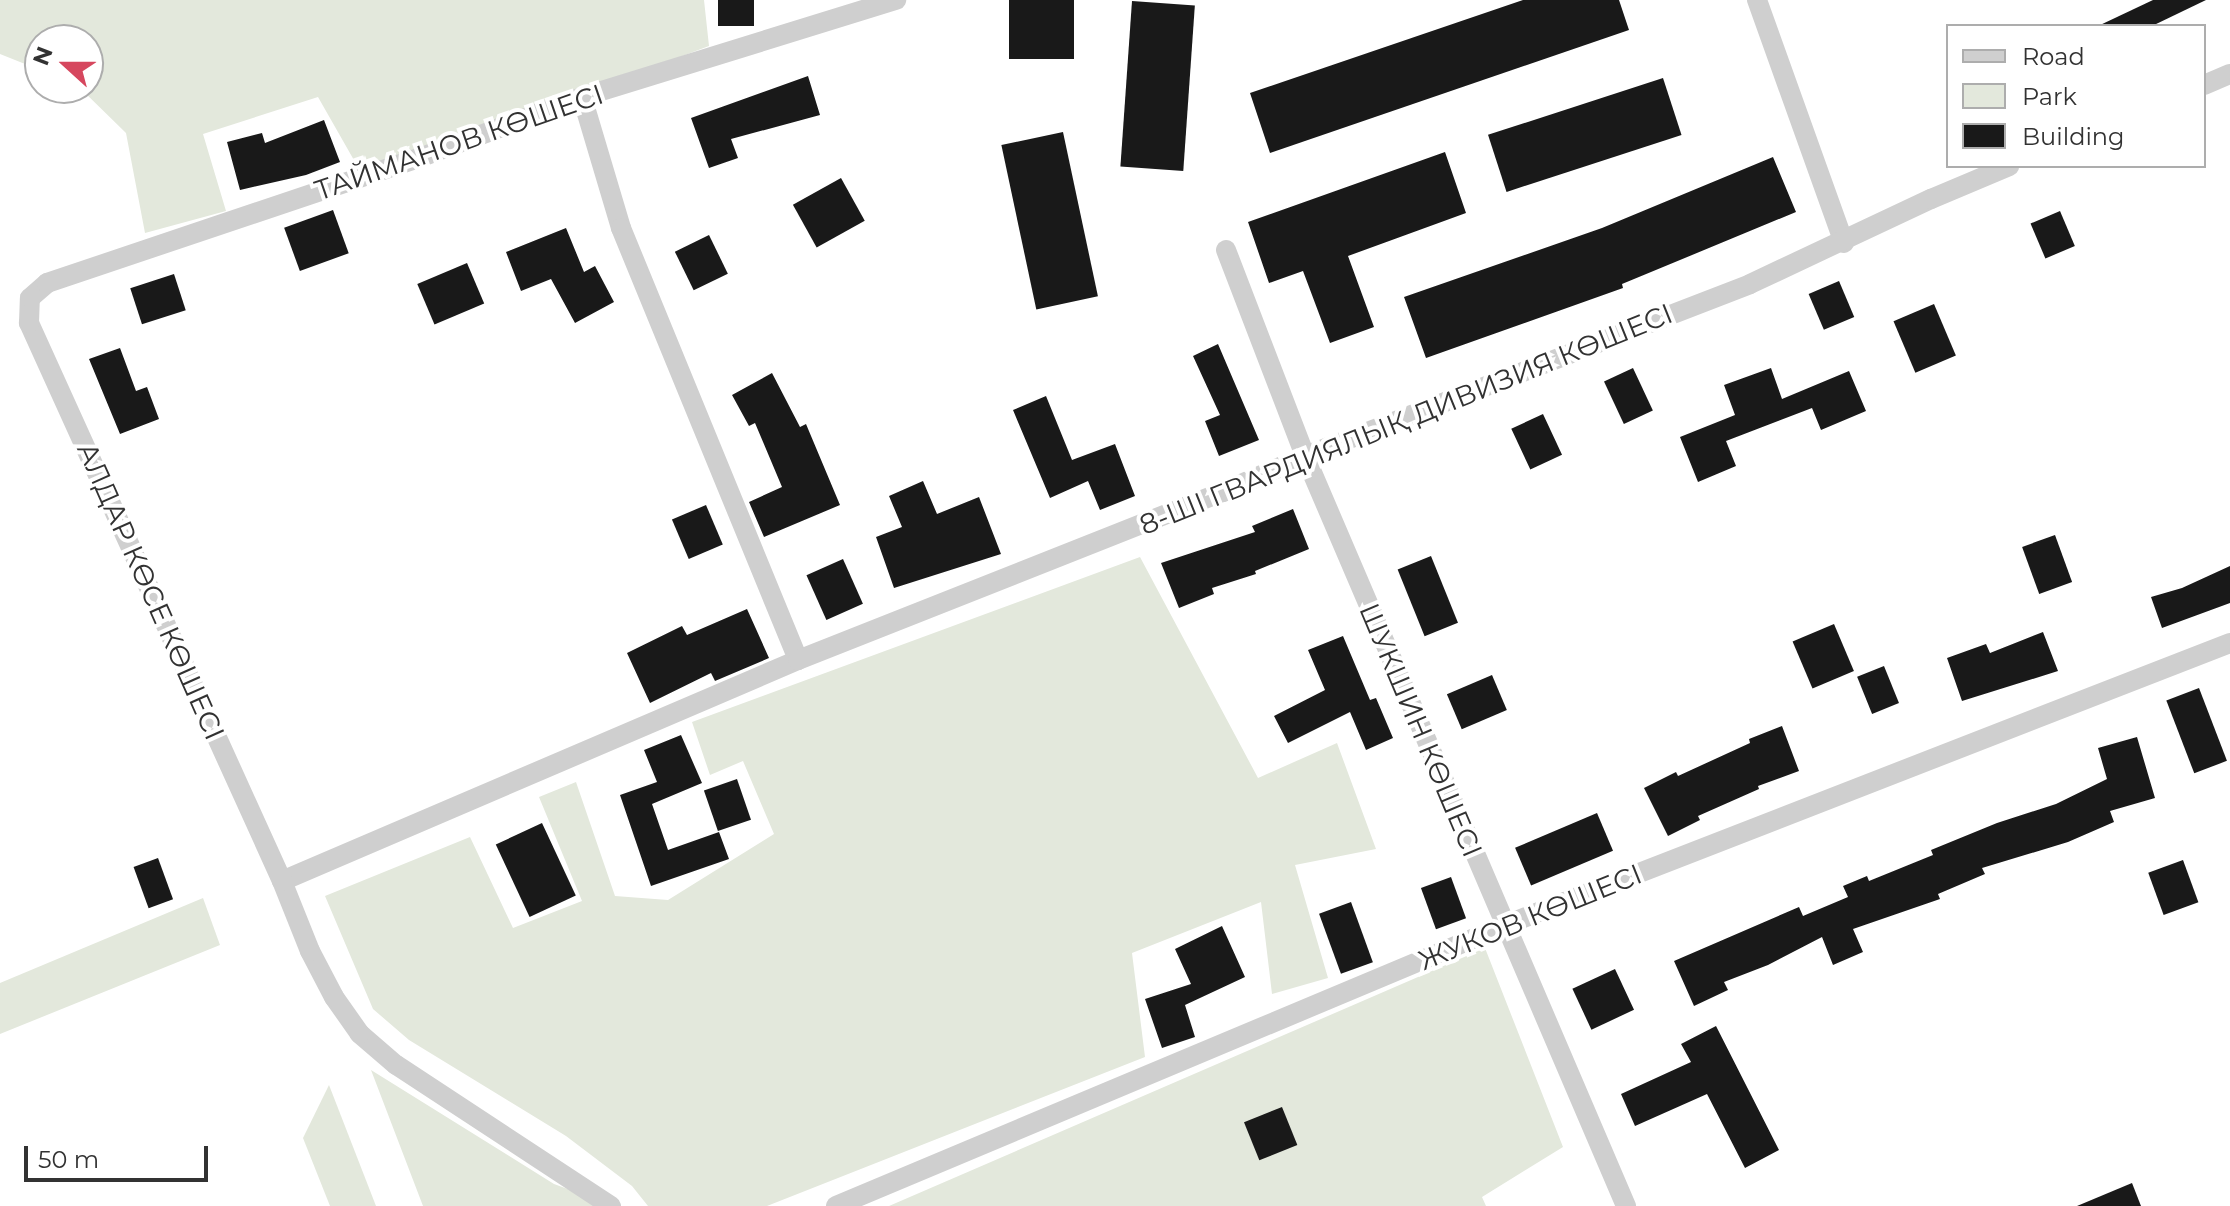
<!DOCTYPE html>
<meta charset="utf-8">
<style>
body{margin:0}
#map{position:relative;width:2230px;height:1206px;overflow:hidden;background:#fff;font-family:Montserrat,sans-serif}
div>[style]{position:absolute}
.green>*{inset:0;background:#e3e8dc}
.building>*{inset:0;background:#191919;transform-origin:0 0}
.minor>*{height:20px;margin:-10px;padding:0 10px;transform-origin:10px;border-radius:10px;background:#cfcfcf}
span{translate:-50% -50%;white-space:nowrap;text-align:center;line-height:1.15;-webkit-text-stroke:8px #fff;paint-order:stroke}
.street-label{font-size:28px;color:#323232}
.legend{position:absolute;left:1946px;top:24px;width:260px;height:144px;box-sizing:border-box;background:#fff;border:2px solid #adadad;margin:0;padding:10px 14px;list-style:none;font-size:24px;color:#323232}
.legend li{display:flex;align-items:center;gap:16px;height:40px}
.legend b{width:40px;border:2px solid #adadad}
.north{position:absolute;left:24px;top:24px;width:80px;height:80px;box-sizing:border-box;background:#fff;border:2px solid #adadad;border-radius:50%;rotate:291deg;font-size:22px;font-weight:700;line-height:32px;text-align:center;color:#323232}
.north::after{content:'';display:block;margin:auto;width:28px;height:36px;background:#d6475e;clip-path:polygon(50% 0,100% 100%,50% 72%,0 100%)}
.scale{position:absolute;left:24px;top:1146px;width:184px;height:36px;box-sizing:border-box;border:4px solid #323232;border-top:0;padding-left:10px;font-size:24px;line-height:28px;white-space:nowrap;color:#323232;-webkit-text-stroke:6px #fff;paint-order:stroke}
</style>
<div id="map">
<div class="green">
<i style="clip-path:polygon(0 0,704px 0,709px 46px,363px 176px,318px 97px,203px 134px,226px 211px,145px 233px,126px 133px,80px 88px,88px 88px,88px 40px,40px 40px,40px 70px,0 54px)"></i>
<i style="clip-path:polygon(1140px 557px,1258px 778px,1337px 743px,1376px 849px,1295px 865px,1328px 978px,1272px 994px,1261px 902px,1132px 953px,1145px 1057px,767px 1206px,648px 1206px,632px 1186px,566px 1136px,409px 1040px,373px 1009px,325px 896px,470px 837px,513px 928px,582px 901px,539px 797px,576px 782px,615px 896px,668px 900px,774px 834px,743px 761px,710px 775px,692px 722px)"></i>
<i style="clip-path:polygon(203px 898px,220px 945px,0 1034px,0 983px)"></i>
<i style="clip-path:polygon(1485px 948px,1563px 1147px,1482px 1197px,1486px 1206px,889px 1206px)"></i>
<i style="clip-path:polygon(371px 1070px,554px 1184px,576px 1192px,595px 1206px,423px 1206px)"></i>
<i style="clip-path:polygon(329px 1085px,376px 1206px,330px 1206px,303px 1138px)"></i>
</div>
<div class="building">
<i style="left:718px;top:0;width:36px;height:26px"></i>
<i style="left:1009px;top:0;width:65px;height:59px"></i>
<i style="clip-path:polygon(1523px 0,1619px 0,1629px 30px,1270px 153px,1250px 93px)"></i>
<i style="clip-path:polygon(2153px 0,2206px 0,2152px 26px,2098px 26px)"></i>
<i style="left:1132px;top:1px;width:63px;height:166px;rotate:4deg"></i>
<i style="clip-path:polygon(808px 76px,820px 115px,731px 139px,738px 158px,709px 168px,691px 118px)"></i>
<i style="left:1663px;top:78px;width:60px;height:184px;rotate:72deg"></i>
<i style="clip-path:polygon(324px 120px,340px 162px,306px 175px,240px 190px,227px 142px,262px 133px,265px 143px)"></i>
<i style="left:1063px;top:132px;width:168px;height:63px;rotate:78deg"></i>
<i style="clip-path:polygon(1445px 152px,1466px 213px,1348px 256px,1374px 327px,1330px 343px,1303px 271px,1269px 283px,1248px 222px)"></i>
<i style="clip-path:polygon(1773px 157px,1796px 212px,1622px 284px,1623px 288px,1426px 358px,1404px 297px,1602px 228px)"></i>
<i style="left:841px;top:178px;width:49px;height:55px;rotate:61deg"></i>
<i style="left:333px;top:210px;width:46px;height:52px;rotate:70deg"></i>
<i style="left:2060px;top:211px;width:38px;height:32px;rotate:67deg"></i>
<i style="clip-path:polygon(566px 228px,584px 272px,595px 266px,614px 302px,575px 323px,551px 279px,521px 291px,506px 252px)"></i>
<i style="left:709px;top:235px;width:43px;height:38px;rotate:64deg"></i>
<i style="left:467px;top:263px;width:44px;height:54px;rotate:67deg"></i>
<i style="left:174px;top:274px;width:38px;height:46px;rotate:72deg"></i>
<i style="left:1839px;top:281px;width:39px;height:33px;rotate:67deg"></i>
<i style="left:1934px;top:304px;width:56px;height:44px;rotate:67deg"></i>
<i style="clip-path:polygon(1218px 344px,1259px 440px,1219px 456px,1205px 421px,1220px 415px,1193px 356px)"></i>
<i style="clip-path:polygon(120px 348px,136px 391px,147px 387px,159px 419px,120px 434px,89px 359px)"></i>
<i style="left:1633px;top:368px;width:47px;height:32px;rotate:65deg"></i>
<i style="clip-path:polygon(1771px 368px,1782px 399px,1849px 371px,1866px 411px,1821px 430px,1812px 408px,1726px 441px,1736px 466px,1698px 482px,1680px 437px,1735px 415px,1724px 385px)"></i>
<i style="clip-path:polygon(772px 373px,800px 427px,806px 424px,840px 505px,764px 537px,749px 502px,782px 487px,755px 423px,749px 426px,732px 395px)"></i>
<i style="clip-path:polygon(1046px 396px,1072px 460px,1115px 444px,1135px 496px,1100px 510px,1088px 481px,1050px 498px,1013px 410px)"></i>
<i style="left:1543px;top:414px;width:45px;height:35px;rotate:65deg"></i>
<i style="clip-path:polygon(923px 481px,937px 514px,979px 497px,1001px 554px,894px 588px,876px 537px,902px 527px,889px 496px)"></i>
<i style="left:706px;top:505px;width:43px;height:37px;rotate:67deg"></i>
<i style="clip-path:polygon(1293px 509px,1309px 549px,1255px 571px,1256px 574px,1212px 588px,1214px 594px,1179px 608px,1161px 563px,1255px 532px,1252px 526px)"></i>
<i style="left:2055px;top:535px;width:50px;height:35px;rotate:70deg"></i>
<i style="left:1431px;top:556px;width:72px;height:36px;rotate:68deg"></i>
<i style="left:843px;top:559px;width:49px;height:40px;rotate:66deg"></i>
<i style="clip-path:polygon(2230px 566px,2230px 603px,2162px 628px,2151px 597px,2182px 588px)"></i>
<i style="clip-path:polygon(747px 609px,769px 658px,715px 681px,711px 673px,650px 703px,627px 653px,682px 626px,687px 635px)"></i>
<i style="left:1834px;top:624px;width:51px;height:45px;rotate:67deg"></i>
<i style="clip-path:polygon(2043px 632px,2058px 671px,1962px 701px,1947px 658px,1986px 644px,1990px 653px)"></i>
<i style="clip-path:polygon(1343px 636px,1370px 700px,1376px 698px,1393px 738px,1366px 750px,1350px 712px,1288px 743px,1274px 716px,1325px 690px,1308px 650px)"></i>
<i style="left:1884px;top:666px;width:40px;height:29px;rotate:68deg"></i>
<i style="left:1492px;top:675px;width:38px;height:49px;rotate:67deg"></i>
<i style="left:2199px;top:688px;width:78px;height:35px;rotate:69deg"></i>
<i style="clip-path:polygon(1782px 726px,1799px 771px,1758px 786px,1759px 789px,1698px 816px,1700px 820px,1668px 836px,1644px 788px,1676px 772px,1678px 776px,1750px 743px,1749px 739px)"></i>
<i style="clip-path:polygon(681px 735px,702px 783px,652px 804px,668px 850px,719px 832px,729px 859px,651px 886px,620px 795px,657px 782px,644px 750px)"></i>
<i style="clip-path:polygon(2137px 737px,2155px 798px,2110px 811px,2114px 822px,2068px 842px,1982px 868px,1985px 874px,1938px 894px,1940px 899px,1853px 929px,1863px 952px,1833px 965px,1822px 937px,1768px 965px,1724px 982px,1728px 990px,1694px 1006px,1674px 961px,1799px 907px,1803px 916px,1848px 897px,1843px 886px,1867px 876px,1869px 881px,1933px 855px,1931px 850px,1997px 823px,2056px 804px,2107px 779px,2098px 748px)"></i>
<i style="left:737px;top:779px;width:43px;height:35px;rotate:71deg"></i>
<i style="left:1597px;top:813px;width:41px;height:89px;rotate:67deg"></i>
<i style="left:542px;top:823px;width:80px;height:51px;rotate:65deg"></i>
<i style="left:158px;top:858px;width:44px;height:26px;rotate:70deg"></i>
<i style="left:2183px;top:860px;width:45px;height:37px;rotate:70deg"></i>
<i style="left:1451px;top:877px;width:44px;height:32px;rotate:70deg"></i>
<i style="left:1351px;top:902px;width:64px;height:34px;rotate:70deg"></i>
<i style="clip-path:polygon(1222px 926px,1245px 977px,1185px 1005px,1195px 1037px,1162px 1048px,1145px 999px,1191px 984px,1175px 949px)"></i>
<i style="left:1615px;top:969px;width:45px;height:47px;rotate:65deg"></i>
<i style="clip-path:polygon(1716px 1026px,1779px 1150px,1745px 1168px,1707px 1094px,1635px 1126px,1621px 1094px,1691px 1062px,1681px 1044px)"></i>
<i style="left:1282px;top:1107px;width:41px;height:41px;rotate:68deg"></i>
<i style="clip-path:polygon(2132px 1183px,2141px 1206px,2077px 1206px)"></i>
</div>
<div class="minor">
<i style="left:1757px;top:0;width:258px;rotate:70.3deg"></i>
<i style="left:2204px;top:85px;width:28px;rotate:-23deg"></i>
<i style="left:582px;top:97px;width:137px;rotate:73.4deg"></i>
<i style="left:621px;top:228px;width:467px;rotate:67.7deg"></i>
<i style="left:1226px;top:250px;width:221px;rotate:69deg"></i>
<i style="left:1305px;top:456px;width:816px;rotate:66.83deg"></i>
<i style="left:282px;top:881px;width:561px;rotate:-23.19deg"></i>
<i style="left:798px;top:660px;width:457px;rotate:-21.6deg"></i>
<i style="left:1223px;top:492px;width:90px;rotate:-23.7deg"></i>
<i style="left:1305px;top:456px;width:477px;rotate:-21.1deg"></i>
<i style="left:1750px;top:284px;width:200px;rotate:-25.2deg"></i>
<i style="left:1931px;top:199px;width:85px;rotate:-22.9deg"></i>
<i style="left:611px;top:1206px;width:257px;rotate:-146.7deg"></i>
<i style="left:396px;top:1065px;width:48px;rotate:-139.3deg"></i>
<i style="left:360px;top:1034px;width:45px;rotate:-125.1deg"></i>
<i style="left:334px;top:997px;width:52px;rotate:-117.6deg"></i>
<i style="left:310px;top:951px;width:75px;rotate:-111.8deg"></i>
<i style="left:282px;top:881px;width:613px;rotate:-114.39deg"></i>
<i style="left:29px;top:323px;width:25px;rotate:-88deg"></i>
<i style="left:30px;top:298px;width:23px;rotate:-41deg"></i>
<i style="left:47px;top:283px;width:392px;rotate:-18.6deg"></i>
<i style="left:419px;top:158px;width:174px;rotate:-20.5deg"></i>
<i style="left:582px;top:97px;width:329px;rotate:-17.2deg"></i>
<i style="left:836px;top:1206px;width:723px;rotate:-22.77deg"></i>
<i style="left:1503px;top:926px;width:780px;rotate:-21.27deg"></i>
</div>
<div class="street-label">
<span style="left:459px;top:142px;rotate:-19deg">ТАЙМАНОВ КӨШЕСІ</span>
<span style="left:1406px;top:419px;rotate:-22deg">8-ШІ ГВАРДИЯЛЫҚ ДИВИЗИЯ КӨШЕСІ</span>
<span style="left:151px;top:591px;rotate:66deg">АЛДАР КӨСЕ КӨШЕСІ</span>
<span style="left:1421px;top:730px;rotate:67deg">ШУКШИН КӨШЕСІ</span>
<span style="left:1530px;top:917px;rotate:-22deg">ЖУКОВ КӨШЕСІ</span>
</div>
<ul class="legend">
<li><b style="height:10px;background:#cfcfcf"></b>Road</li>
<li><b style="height:22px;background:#e3e8dc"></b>Park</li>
<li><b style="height:22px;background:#191919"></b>Building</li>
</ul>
<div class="north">N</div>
<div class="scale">50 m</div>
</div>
